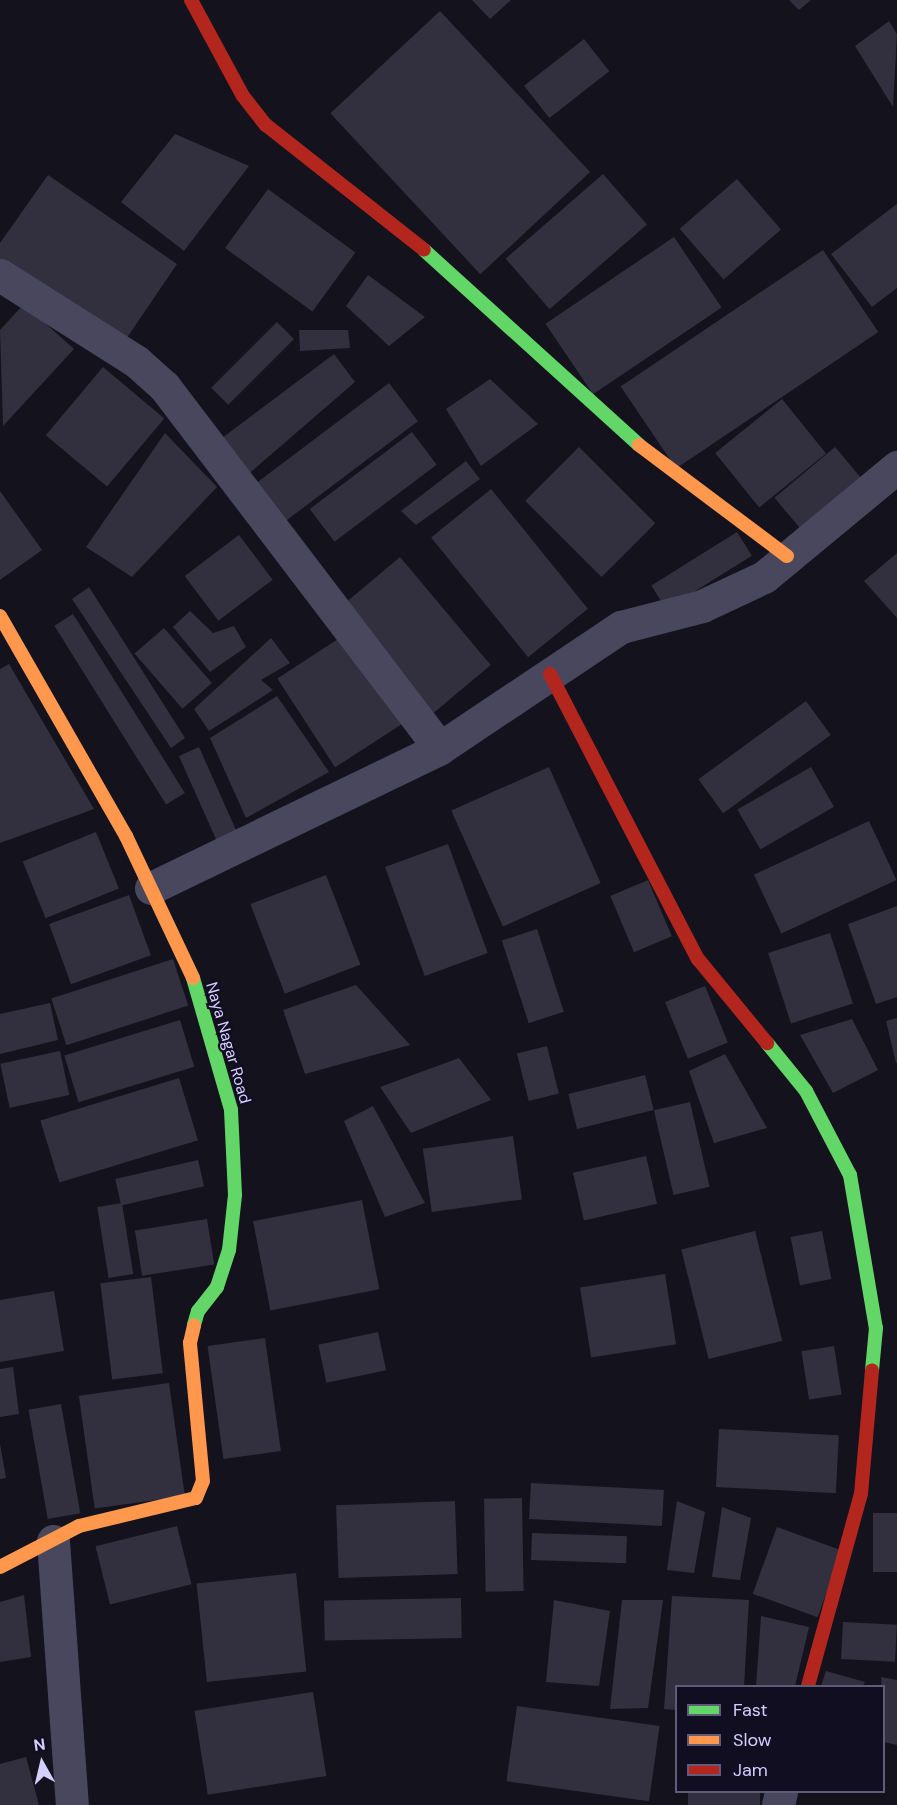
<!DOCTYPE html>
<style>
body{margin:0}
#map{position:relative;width:897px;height:1805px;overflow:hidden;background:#14121d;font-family:"DM Sans",sans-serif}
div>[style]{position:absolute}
.building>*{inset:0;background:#32303f;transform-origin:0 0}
.street>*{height:33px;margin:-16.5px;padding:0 16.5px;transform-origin:16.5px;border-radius:16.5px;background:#48475e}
.fast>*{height:14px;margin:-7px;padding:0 7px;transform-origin:7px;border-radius:7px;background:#63d668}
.slow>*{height:14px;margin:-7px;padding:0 7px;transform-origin:7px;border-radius:7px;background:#ff974d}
.jam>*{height:14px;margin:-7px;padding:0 7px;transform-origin:7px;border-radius:7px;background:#b3261e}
span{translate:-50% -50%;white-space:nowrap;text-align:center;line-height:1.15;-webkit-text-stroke:4.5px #110e22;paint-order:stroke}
.street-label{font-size:16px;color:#d5cffe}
.legend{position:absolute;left:675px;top:1685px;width:210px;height:108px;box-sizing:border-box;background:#110e22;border:2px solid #5f5b7a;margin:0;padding:8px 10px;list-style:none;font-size:18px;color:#d5cffe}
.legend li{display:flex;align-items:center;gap:12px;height:30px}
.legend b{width:30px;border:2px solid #5f5b7a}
.north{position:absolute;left:12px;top:1733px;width:60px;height:60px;-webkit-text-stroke:4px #110e22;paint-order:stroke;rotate:352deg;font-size:16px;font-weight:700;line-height:24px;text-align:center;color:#d5cffe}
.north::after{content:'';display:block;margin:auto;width:21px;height:27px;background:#d5cffe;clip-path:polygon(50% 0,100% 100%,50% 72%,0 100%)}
</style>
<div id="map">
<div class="building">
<i style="clip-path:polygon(472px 0,511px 0,490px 19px)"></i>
<i style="clip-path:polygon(789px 0,811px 0,799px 10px)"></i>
<i style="left:440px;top:11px;width:220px;height:150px;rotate:47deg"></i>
<i style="clip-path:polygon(889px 21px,897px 34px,893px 107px,855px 46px)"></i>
<i style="left:584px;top:39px;width:41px;height:76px;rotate:52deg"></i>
<i style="clip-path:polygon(175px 134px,249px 166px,184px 251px,121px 202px)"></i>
<i style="left:603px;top:174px;width:67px;height:129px;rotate:49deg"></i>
<i style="clip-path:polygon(48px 175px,177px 264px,122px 345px,0 261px,0 243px)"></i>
<i style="left:737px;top:179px;width:67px;height:76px;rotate:49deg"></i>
<i style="left:268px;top:189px;width:108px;height:73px;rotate:36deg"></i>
<i style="clip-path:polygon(897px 204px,897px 288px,872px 307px,831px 254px)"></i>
<i style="left:674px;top:237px;width:85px;height:155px;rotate:56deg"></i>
<i style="left:823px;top:250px;width:99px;height:244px;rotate:56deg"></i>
<i style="clip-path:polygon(368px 275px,425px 317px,389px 346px,346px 306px)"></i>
<i style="clip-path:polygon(24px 304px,74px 349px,3px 426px,0 330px)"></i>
<i style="left:277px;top:322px;width:24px;height:93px;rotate:45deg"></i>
<i style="clip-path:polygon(299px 330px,348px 330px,350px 348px,300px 351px)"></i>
<i style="clip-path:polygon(334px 354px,355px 382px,244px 478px,214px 444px)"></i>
<i style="left:103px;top:367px;width:80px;height:89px;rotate:40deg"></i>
<i style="clip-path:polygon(490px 379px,538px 424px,481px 466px,446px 409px)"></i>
<i style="left:389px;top:383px;width:48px;height:174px;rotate:53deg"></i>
<i style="left:782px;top:399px;width:70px;height:86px;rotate:51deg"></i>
<i style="left:412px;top:432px;width:41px;height:128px;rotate:53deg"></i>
<i style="clip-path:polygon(165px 433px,217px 487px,132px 577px,86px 547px)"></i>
<i style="left:579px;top:447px;width:108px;height:76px;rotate:45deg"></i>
<i style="left:835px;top:447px;width:52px;height:79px;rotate:50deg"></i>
<i style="clip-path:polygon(466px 461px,480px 479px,416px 525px,401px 511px)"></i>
<i style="left:491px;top:489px;width:154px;height:77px;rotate:51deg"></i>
<i style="clip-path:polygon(0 491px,42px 550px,0 580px)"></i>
<i style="left:737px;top:532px;width:28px;height:101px;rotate:58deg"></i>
<i style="left:239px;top:535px;width:56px;height:68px;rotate:53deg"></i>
<i style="clip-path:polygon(897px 553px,897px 618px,864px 581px)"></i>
<i style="left:400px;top:557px;width:141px;height:82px;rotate:50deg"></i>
<i style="clip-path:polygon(89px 587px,185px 738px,171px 748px,72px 599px)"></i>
<i style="clip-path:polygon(190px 611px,213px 633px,234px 626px,246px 647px,210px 672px,173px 627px)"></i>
<i style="left:73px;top:614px;width:211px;height:22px;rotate:58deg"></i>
<i style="left:164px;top:628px;width:73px;height:39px;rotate:49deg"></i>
<i style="left:352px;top:630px;width:106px;height:89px;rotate:57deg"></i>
<i style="clip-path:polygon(271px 638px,290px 663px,261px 680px,273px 690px,209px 731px,194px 709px)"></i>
<i style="clip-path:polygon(9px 664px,94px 809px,0 843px,0 669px)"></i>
<i style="clip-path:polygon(277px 696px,329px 772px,246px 818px,210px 738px)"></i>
<i style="left:806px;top:701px;width:42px;height:133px;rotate:54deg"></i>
<i style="left:199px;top:747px;width:103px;height:22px;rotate:66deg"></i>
<i style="left:549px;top:767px;width:127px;height:107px;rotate:66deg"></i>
<i style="left:811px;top:767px;width:46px;height:85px;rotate:60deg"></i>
<i style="left:869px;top:821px;width:65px;height:127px;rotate:65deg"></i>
<i style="left:96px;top:832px;width:61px;height:79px;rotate:68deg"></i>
<i style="left:448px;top:844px;width:116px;height:67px;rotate:70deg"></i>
<i style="left:326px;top:875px;width:96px;height:81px;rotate:69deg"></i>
<i style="left:648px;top:880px;width:61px;height:41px;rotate:67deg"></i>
<i style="left:129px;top:895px;width:64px;height:85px;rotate:70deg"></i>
<i style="clip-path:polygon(897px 906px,897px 997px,876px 1004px,848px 924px)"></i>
<i style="left:537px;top:929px;width:87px;height:37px;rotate:72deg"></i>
<i style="left:830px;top:933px;width:74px;height:65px;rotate:72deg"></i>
<i style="left:173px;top:959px;width:49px;height:128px;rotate:72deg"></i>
<i style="clip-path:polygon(356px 985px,410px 1045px,305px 1074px,283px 1010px)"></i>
<i style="left:705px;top:986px;width:61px;height:43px;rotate:68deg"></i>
<i style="clip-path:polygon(50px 1003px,58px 1040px,0 1054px,0 1014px)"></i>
<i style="clip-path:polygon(897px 1018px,897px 1063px,896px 1063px,886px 1021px)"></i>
<i style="clip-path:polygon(852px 1019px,878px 1070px,833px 1093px,800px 1035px)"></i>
<i style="left:180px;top:1020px;width:49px;height:121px;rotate:73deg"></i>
<i style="left:547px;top:1046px;width:49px;height:31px;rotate:76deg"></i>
<i style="left:60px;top:1051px;width:45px;height:61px;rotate:78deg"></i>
<i style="clip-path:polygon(725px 1054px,767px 1128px,714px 1143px,689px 1071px)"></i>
<i style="clip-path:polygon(459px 1058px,491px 1100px,411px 1133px,380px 1087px)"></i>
<i style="left:645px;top:1075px;width:36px;height:79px;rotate:76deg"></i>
<i style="left:179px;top:1078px;width:65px;height:145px;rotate:73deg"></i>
<i style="left:690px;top:1102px;width:87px;height:37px;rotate:77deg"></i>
<i style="clip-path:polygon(373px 1106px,425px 1203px,385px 1217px,344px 1121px)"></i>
<i style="left:513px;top:1136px;width:64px;height:91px;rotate:82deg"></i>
<i style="left:646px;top:1156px;width:49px;height:75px;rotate:77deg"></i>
<i style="left:198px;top:1160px;width:27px;height:85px;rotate:77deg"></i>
<i style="left:362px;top:1200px;width:91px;height:111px;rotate:79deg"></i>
<i style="left:122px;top:1203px;width:72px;height:25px;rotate:81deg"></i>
<i style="left:207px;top:1219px;width:46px;height:73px;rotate:81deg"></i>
<i style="left:755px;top:1231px;width:113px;height:76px;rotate:76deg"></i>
<i style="left:822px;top:1231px;width:49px;height:32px;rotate:79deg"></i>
<i style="left:665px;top:1274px;width:71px;height:86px;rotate:81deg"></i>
<i style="left:151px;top:1277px;width:97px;height:51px;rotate:83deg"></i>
<i style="clip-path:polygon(54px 1291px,64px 1351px,0 1362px,0 1300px)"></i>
<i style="left:378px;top:1332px;width:39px;height:61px;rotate:78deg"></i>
<i style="left:265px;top:1338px;width:114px;height:58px;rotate:82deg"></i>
<i style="left:834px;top:1346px;width:49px;height:33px;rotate:81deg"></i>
<i style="clip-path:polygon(13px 1367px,19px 1414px,0 1417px,0 1369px)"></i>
<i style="left:169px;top:1383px;width:114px;height:91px;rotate:82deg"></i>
<i style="left:61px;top:1404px;width:111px;height:33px;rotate:80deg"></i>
<i style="left:719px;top:1429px;width:120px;height:58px;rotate:3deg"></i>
<i style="clip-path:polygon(0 1444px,6px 1478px,0 1479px)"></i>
<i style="left:531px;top:1483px;width:133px;height:36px;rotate:3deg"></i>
<i style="left:522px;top:1498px;width:93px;height:38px;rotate:89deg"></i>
<i style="left:455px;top:1501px;width:73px;height:119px;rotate:88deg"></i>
<i style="clip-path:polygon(677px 1501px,705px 1512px,694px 1573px,667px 1570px)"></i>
<i style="clip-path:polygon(722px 1507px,751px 1518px,740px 1580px,712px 1577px)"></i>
<i style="left:897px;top:1513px;width:59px;height:24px;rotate:90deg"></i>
<i style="left:177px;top:1526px;width:60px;height:84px;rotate:76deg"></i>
<i style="left:777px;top:1527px;width:69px;height:71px;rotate:20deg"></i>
<i style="left:532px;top:1533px;width:95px;height:27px;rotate:2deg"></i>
<i style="left:296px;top:1573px;width:99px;height:100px;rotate:84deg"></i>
<i style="clip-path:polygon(24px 1595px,31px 1657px,0 1662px,0 1602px)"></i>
<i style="clip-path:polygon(672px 1596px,749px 1600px,744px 1686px,676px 1686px,676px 1710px,664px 1709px)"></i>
<i style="left:461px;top:1598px;width:40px;height:137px;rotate:89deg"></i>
<i style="clip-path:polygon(554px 1600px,610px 1611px,599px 1686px,546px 1682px)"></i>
<i style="clip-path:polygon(622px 1600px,663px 1600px,648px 1708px,610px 1709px)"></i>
<i style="clip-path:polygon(761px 1616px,809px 1627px,795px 1686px,756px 1686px)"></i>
<i style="left:843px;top:1622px;width:54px;height:37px;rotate:3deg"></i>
<i style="clip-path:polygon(826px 1671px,865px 1682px,863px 1686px,821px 1686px)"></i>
<i style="clip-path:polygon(881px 1677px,897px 1680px,897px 1745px,884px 1742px)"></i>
<i style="left:313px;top:1692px;width:85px;height:120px;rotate:81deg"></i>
<i style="left:517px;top:1706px;width:144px;height:76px;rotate:8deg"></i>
<i style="clip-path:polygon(26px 1757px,39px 1805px,0 1805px,0 1764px)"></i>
<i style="left:688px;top:1792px;width:72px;height:13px"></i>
</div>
<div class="street">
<i style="left:0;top:275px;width:162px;rotate:32.4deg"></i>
<i style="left:137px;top:362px;width:36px;rotate:42deg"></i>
<i style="left:164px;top:386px;width:455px;rotate:52.7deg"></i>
<i style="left:151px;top:888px;width:321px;rotate:-25.8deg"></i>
<i style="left:440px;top:748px;width:218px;rotate:-33.8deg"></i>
<i style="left:621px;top:627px;width:84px;rotate:-14.5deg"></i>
<i style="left:702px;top:606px;width:68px;rotate:-25.1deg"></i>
<i style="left:764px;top:577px;width:173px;rotate:-39.6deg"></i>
<i style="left:53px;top:1541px;width:265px;rotate:85.9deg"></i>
<i style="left:778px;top:1805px;width:13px;rotate:-77deg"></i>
</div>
<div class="fast">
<i style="left:424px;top:250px;width:290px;rotate:42.2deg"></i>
<i style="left:193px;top:978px;width:137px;rotate:73.9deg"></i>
<i style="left:231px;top:1110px;width:85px;rotate:87.3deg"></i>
<i style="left:235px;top:1195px;width:55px;rotate:96.2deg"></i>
<i style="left:229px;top:1250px;width:39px;rotate:108deg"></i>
<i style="left:217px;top:1287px;width:31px;rotate:128deg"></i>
<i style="left:198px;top:1311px;width:15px;rotate:106deg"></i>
<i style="left:767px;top:1043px;width:62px;rotate:50.9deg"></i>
<i style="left:806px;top:1091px;width:95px;rotate:62.4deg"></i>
<i style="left:850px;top:1175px;width:155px;rotate:80.4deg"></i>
<i style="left:876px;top:1328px;width:42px;rotate:95.4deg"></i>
</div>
<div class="slow">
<i style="left:639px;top:445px;width:185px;rotate:36.9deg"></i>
<i style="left:0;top:616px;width:254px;rotate:60.2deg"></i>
<i style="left:126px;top:836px;width:157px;rotate:64.7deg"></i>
<i style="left:0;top:1567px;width:89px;rotate:-27.4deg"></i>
<i style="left:79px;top:1526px;width:120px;rotate:-13.5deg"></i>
<i style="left:196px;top:1498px;width:18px;rotate:-68deg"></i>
<i style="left:203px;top:1481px;width:139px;rotate:-95.4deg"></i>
<i style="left:190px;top:1343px;width:18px;rotate:-77deg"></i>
</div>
<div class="jam">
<i style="left:191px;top:0;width:109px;rotate:61.6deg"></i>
<i style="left:243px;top:96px;width:37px;rotate:52deg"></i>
<i style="left:266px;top:125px;width:201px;rotate:38.3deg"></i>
<i style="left:550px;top:674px;width:321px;rotate:62.6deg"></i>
<i style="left:698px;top:959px;width:109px;rotate:50.6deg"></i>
<i style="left:808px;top:1686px;width:199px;rotate:-74.6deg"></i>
<i style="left:861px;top:1494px;width:124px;rotate:-84.9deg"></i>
</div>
<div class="street-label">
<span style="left:228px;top:1043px;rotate:74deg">Naya Nagar Road</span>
</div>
<ul class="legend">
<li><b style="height:8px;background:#63d668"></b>Fast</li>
<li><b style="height:8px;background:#ff974d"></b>Slow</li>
<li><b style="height:8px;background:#b3261e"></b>Jam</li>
</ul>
<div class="north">N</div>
</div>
